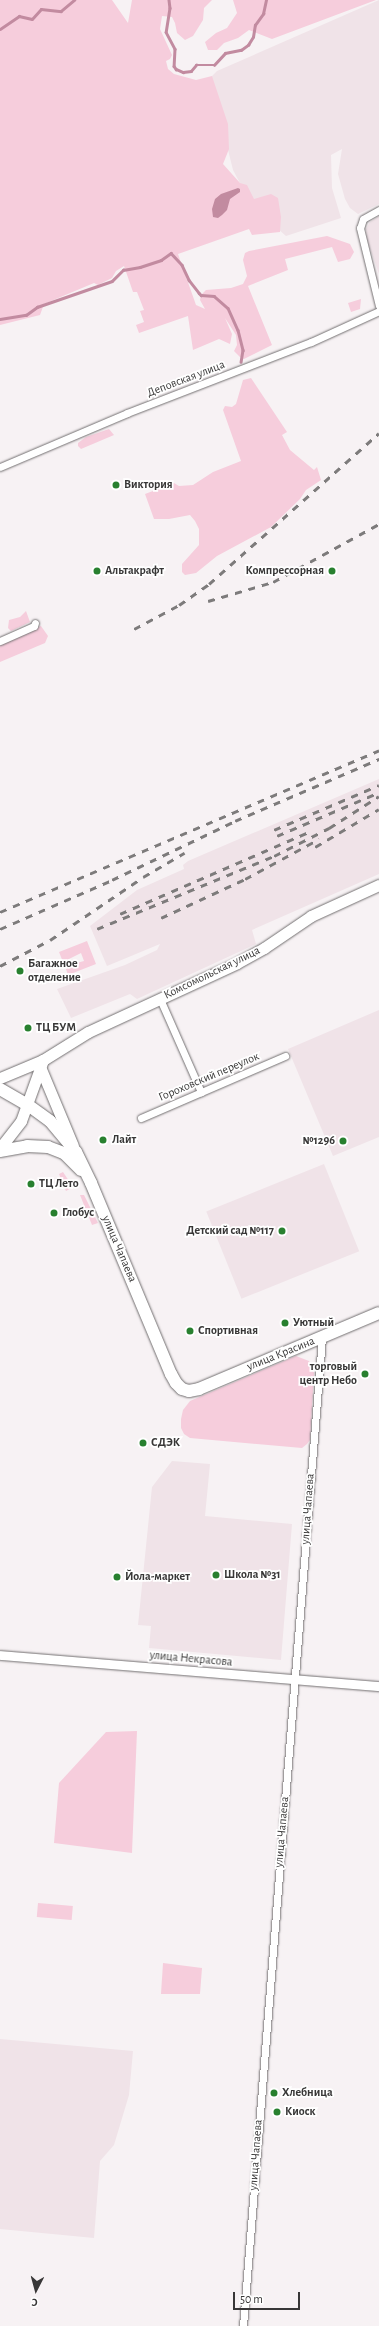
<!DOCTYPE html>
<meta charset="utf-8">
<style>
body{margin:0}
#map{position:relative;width:379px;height:2326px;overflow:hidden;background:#f7f2f4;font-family:"Alegreya Sans",sans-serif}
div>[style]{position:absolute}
.built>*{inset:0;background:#f0e3e8;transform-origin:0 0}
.green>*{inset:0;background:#f6cddc;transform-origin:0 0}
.water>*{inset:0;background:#c28ba0}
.stream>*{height:2.5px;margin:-1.25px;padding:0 1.25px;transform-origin:1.25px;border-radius:1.25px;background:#c28ba0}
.roads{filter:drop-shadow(0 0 1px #726f70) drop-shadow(0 0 1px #726f70)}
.minor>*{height:7px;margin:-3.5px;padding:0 3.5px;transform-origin:3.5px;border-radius:3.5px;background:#fff}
.tertiary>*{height:9px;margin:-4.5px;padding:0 4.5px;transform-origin:4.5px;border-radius:4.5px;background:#fff}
.secondary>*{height:11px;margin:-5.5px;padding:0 5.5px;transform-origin:5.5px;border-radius:5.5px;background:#fff}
.primary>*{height:12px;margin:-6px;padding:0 6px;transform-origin:6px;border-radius:6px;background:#fff}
.rail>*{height:2.5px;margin-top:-1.25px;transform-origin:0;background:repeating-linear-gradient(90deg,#7d7b7b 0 7px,transparent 0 14px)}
.dots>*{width:11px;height:11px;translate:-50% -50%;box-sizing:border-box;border:2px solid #fff;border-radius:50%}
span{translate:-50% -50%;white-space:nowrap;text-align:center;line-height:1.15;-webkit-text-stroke:3.5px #fff;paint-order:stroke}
.street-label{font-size:12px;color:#383737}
.poi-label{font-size:12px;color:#383737;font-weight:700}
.left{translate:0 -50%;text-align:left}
.right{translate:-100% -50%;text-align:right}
.north{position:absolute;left:16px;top:2270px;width:40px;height:40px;-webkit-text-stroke:3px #fff;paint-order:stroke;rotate:186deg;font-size:11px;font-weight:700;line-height:16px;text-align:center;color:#383737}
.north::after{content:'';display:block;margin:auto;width:14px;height:18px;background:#383737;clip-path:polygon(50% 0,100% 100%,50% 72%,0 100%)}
.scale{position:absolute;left:233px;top:2292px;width:67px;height:18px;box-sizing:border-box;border:2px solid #383737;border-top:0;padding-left:5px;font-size:12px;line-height:14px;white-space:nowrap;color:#383737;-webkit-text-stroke:3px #fff;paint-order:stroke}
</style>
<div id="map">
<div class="built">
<i style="clip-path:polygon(379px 0,379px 204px,358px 214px,350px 208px,345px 199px,338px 174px,342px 149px,331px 155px,332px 188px,341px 218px,286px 236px,252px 206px,233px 170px,212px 86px,212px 76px,217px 71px)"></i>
<i style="clip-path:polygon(379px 216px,379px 274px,367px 240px,366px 229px,370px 222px)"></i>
<i style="clip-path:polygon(379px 779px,379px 874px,252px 930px,256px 944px,137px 999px,130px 994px,71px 1018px,57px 989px,125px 965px,157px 950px,160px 944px,107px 966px,90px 926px,137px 890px,184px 869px,183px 865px,188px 861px)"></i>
<i style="clip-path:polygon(379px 1010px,379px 1137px,333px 1156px,288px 1049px)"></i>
<i style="left:324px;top:1164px;width:94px;height:127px;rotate:68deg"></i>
<i style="clip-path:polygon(172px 1461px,210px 1464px,205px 1516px,292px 1524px,281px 1660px,149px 1648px,151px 1626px,138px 1625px,152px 1487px)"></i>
<i style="clip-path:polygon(0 2039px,133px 2051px,129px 2095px,114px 2145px,100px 2161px,94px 2238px,0 2229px)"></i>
</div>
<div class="green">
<i style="clip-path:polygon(0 0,112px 0,128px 23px,132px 0,212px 0,204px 8px,203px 20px,193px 36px,185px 40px,177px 33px,175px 23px,172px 17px,162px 16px,160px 29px,172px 55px,170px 59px,166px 61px,168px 69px,174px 74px,196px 80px,212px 76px,228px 124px,229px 149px,223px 164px,240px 183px,247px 185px,254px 199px,271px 194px,278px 198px,281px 217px,280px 232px,252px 235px,249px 229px,178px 254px,196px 305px,205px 309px,200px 300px,201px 295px,206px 290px,231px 288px,243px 284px,247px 276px,243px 260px,245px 253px,249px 251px,327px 236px,350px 244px,354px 252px,350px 259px,338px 262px,332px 247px,285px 259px,288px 270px,248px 286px,272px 345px,244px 359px,240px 357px,234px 351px,237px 345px,236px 335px,225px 318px,232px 334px,230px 344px,219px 339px,193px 350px,188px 316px,139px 333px,136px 325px,144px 322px,140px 311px,144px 310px,137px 292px,133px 292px,124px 266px,116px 271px,112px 278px,98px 285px,94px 283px,44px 304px,40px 315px,0 325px)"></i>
<i style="clip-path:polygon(233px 0,376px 0,272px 39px,249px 30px,238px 38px,224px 43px,217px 50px,208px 50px,205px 42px,216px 33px,227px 28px,237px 13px)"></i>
<i style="clip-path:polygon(361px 299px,360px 309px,351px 312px,348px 303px)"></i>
<i style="clip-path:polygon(251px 378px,287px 432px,282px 435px,290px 450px,314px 470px,317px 467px,321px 480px,306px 490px,300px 499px,271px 527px,217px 556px,196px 573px,185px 575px,182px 572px,182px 564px,199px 545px,199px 529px,195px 521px,190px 515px,169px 519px,154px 519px,145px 494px,174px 483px,179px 486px,193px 485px,213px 472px,241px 461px,223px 410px,225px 406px,232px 407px,236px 404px,243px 380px)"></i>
<i style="clip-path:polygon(109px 429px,114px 435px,81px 449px,78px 446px,78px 443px,86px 437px)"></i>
<i style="clip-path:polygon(26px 611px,30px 622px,11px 631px,8px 628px,9px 620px,20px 617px)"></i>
<i style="clip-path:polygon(41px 626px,48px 636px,45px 643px,0 662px,0 645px)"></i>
<i style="clip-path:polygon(87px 941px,96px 964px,68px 975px,65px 966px,84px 961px,81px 953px,63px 962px,59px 952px)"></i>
<i style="clip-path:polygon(63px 1172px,73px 1187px,66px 1191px,59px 1174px)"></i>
<i style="clip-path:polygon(80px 1195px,84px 1195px,98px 1223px,92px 1225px)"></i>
<i style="clip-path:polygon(296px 1356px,309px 1361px,314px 1373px,310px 1440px,307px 1444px,302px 1448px,190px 1438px,184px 1434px,181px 1428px,181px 1419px,183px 1410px,190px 1401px)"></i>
<i style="clip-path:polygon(137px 1731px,132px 1853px,54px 1843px,59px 1783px,106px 1732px)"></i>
<i style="left:38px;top:1903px;width:35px;height:14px;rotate:5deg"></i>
<i style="clip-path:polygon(163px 1963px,202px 1968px,200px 1994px,161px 1994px)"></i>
</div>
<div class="water">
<i style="clip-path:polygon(238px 188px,240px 189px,240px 192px,230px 199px,227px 210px,222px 215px,218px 218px,213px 217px,212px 209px,215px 199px,221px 194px)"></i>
</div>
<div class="stream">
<i style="left:169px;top:0;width:8px;rotate:83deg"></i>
<i style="left:170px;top:8px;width:24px;rotate:99deg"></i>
<i style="left:166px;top:32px;width:19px;rotate:62deg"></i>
<i style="left:175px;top:49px;width:17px;rotate:93deg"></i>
<i style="left:174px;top:66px;width:4px;rotate:56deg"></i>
<i style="left:176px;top:69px;width:8px;rotate:23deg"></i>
<i style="left:183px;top:72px;width:8px;rotate:-7deg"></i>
<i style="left:191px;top:71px;width:8px;rotate:-50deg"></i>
<i style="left:196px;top:65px;width:18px"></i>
<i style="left:214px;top:65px;width:16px;rotate:-47deg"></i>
<i style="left:225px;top:53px;width:16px;rotate:-11deg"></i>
<i style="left:241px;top:50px;width:9px;rotate:-36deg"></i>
<i style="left:248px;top:45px;width:9px;rotate:-58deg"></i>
<i style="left:253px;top:37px;width:12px;rotate:-81deg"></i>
<i style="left:255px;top:25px;width:14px;rotate:-54deg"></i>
<i style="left:263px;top:14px;width:14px;rotate:-78deg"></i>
<i style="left:0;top:29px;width:23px;rotate:-34deg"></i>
<i style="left:19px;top:16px;width:13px;rotate:13deg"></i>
<i style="left:32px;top:19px;width:13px;rotate:-48deg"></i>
<i style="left:41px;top:9px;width:20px;rotate:6deg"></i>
<i style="left:61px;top:11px;width:17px;rotate:-40deg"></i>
<i style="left:0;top:319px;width:26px;rotate:-9deg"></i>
<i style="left:26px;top:315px;width:14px;rotate:-36deg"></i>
<i style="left:37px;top:307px;width:79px;rotate:-19.1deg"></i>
<i style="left:112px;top:281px;width:16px;rotate:-45deg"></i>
<i style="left:123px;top:270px;width:17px;rotate:-10deg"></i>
<i style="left:140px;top:267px;width:22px;rotate:-18deg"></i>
<i style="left:161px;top:260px;width:12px;rotate:-35deg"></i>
<i style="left:171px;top:253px;width:16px;rotate:47deg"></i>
<i style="left:182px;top:265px;width:17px;rotate:65deg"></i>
<i style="left:189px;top:280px;width:16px;rotate:52deg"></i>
<i style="left:199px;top:293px;width:3px;rotate:45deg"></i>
<i style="left:201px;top:295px;width:13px;rotate:4deg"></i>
<i style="left:214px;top:296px;width:18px;rotate:41deg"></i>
<i style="left:228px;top:308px;width:24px;rotate:66deg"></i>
<i style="left:238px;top:330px;width:21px;rotate:76deg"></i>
<i style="left:243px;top:350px;width:12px;rotate:99deg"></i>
</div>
<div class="roads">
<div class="minor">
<i style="left:379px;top:210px;width:18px;rotate:151deg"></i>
<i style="left:363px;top:219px;width:9px;rotate:108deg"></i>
<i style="left:360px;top:228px;width:80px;rotate:76.3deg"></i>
<i style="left:0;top:467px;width:138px;rotate:-23deg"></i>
<i style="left:127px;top:413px;width:197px;rotate:-21.1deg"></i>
<i style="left:311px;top:342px;width:75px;rotate:-24.5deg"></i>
<i style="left:0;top:641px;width:37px;rotate:-24deg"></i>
<i style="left:34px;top:626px;width:3px;rotate:-72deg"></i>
<i style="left:160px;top:999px;width:102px;rotate:66.2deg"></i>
<i style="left:141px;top:1118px;width:157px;rotate:-23.3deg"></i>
<i style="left:243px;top:2326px;width:992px;rotate:-85.43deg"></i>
</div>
<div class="tertiary">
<i style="left:0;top:1655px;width:380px;rotate:4.7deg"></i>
</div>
<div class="secondary">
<i style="left:41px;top:1069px;width:83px;rotate:67.4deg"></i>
<i style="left:0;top:1078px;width:47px;rotate:-22.7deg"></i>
<i style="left:43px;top:1060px;width:53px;rotate:-31.9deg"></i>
<i style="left:88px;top:1032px;width:164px;rotate:-24.8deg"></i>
<i style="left:237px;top:963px;width:31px;rotate:-29deg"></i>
<i style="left:264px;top:948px;width:57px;rotate:-34.2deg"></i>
<i style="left:311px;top:916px;width:75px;rotate:-24.5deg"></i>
<i style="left:0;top:1148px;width:34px;rotate:-52deg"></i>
<i style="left:21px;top:1121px;width:65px;rotate:-70.2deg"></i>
</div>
<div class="primary">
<i style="left:0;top:1089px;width:32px;rotate:30deg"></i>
<i style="left:28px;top:1105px;width:27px;rotate:36deg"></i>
<i style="left:50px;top:1121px;width:40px;rotate:50deg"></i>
<i style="left:76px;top:1152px;width:34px;rotate:64deg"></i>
<i style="left:91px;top:1183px;width:207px;rotate:67.3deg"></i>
<i style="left:171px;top:1374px;width:10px;rotate:61deg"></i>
<i style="left:176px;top:1383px;width:8px;rotate:45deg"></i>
<i style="left:182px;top:1389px;width:7px;rotate:16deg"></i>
<i style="left:189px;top:1391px;width:10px;rotate:-11deg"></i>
<i style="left:199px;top:1389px;width:195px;rotate:-22.9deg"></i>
<i style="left:0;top:1151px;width:27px;rotate:-10deg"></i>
<i style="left:27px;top:1146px;width:21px;rotate:3deg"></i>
<i style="left:48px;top:1147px;width:17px;rotate:21deg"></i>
<i style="left:64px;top:1153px;width:24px;rotate:45deg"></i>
</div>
</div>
<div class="rail">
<i style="left:208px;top:601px;width:68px;rotate:-16.3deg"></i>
<i style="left:273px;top:582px;width:121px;rotate:-28.7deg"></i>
<i style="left:134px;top:629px;width:51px;rotate:-28.1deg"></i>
<i style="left:179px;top:605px;width:37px;rotate:-35deg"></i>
<i style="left:209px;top:584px;width:227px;rotate:-41.6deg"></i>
<i style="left:274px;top:830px;width:114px;rotate:-23.2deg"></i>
<i style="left:277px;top:836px;width:107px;rotate:-23.2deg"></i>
<i style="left:315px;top:847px;width:74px;rotate:-30.7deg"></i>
<i style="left:0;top:912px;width:412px;rotate:-23.1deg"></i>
<i style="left:120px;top:914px;width:206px;rotate:-23.5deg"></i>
<i style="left:161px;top:918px;width:93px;rotate:-24.9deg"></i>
<i style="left:245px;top:879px;width:84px;rotate:-28.4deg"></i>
<i style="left:0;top:929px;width:122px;rotate:-23.6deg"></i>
<i style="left:112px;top:880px;width:136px;rotate:-25.6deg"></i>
<i style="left:235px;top:821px;width:157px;rotate:-23.3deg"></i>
<i style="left:97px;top:929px;width:191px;rotate:-22.4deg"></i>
<i style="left:274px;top:856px;width:62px;rotate:-27deg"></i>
<i style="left:329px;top:828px;width:59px;rotate:-32.6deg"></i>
<i style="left:0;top:966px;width:56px;rotate:-27.5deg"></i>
<i style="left:50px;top:940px;width:112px;rotate:-34.1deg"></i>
<i style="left:143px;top:877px;width:48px;rotate:-30.3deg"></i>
</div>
<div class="dots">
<i style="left:116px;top:485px;background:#28802f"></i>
<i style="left:97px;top:571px;background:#28802f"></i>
<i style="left:332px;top:571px;background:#28802f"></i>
<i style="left:20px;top:971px;background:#28802f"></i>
<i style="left:28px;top:1028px;background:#28802f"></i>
<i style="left:103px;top:1140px;background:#28802f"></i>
<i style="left:343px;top:1141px;background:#28802f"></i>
<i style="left:31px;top:1184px;background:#28802f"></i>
<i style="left:54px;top:1213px;background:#28802f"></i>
<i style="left:282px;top:1231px;background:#28802f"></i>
<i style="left:285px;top:1323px;background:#28802f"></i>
<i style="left:190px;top:1331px;background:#28802f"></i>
<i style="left:365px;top:1374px;background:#28802f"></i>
<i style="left:143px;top:1443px;background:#28802f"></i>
<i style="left:216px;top:1575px;background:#28802f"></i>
<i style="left:117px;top:1577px;background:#28802f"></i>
<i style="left:274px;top:2093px;background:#28802f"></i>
<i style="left:277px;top:2112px;background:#28802f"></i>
</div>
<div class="street-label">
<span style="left:186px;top:379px;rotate:-21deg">Деповская улица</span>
<span style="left:212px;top:973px;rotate:-26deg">Комсомольская улица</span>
<span style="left:209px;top:1077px;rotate:-23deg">Гороховский переулок</span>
<span style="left:119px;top:1249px;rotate:67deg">улица Чапаева</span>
<span style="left:281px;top:1354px;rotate:-22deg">улица Красина</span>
<span style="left:308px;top:1509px;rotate:-86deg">улица Чапаева</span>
<span style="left:191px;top:1659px;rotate:5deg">улица Некрасова</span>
<span style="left:282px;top:1832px;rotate:-85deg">улица Чапаева</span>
<span style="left:256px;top:2155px;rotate:-86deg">улица Чапаева</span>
</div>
<div class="poi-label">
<span class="left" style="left:124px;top:485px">Виктория</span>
<span class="left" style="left:105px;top:571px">Альтакрафт</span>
<span class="right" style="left:324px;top:571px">Компрессорная</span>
<span class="left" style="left:28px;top:971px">Багажное<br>отделение</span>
<span class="left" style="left:36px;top:1028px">ТЦ БУМ</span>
<span class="left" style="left:112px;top:1140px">Лайт</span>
<span class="right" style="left:335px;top:1141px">№1296</span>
<span class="left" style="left:39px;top:1184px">ТЦ Лето</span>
<span class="left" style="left:62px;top:1213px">Глобус</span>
<span class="right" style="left:274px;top:1231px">Детский сад №117</span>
<span class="left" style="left:293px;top:1323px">Уютный</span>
<span class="left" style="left:198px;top:1331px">Спортивная</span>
<span class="right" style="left:357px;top:1374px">торговый<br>центр Небо</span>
<span class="left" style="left:151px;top:1443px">СДЭК</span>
<span class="left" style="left:224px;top:1575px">Школа №31</span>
<span class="left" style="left:125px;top:1577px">Йола-маркет</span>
<span class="left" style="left:282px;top:2093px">Хлебница</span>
<span class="left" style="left:285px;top:2112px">Киоск</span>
</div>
<div class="north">С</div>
<div class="scale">50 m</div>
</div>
